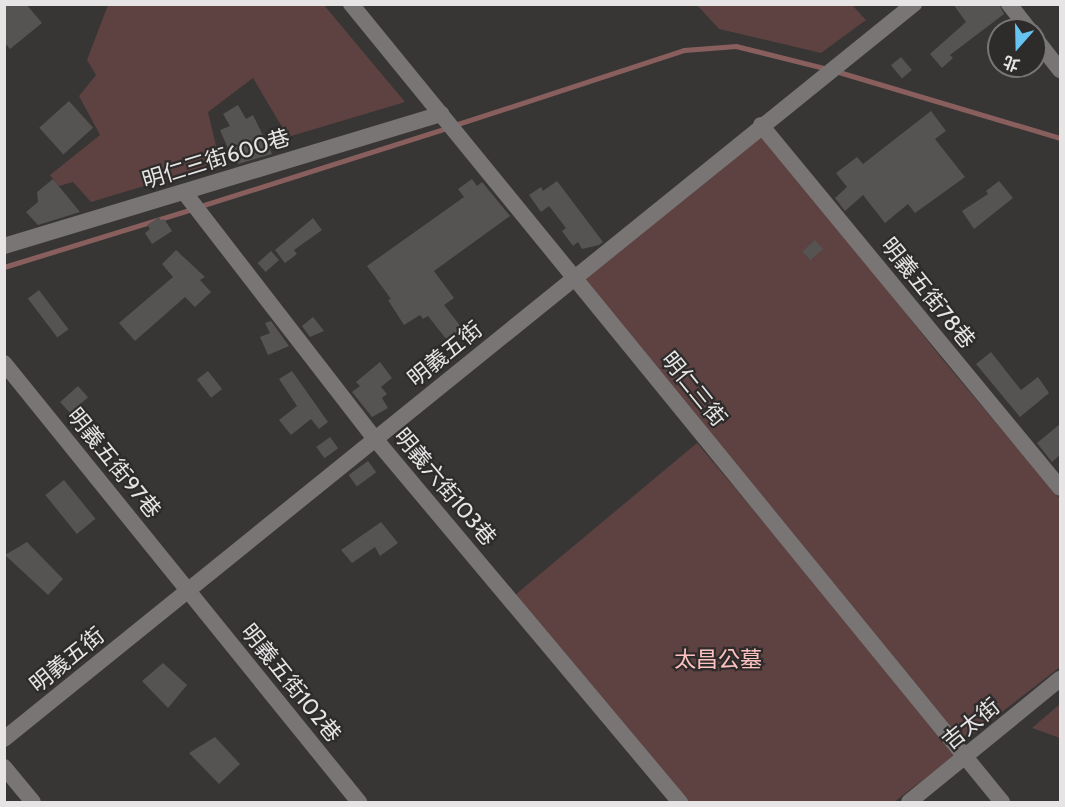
<!DOCTYPE html>
<meta charset="utf-8">
<style>
body{margin:0}
#map{position:relative;width:1065px;height:807px;overflow:hidden;background:#383535;font-family:Cabin,"Noto Sans TC",sans-serif}
div>[style]{position:absolute}
.green>*{inset:0;background:#5d4241}
.stream>*{height:4.5px;margin:-2.25px;padding:0 2.25px;transform-origin:2.25px;border-radius:2.25px;background:#895f5e}
.building>*{inset:0;background:#565353;transform-origin:0 0}
.street>*{height:16px;margin:-8px;padding:0 8px;transform-origin:8px;border-radius:8px;background:#797575}
span{translate:-50% -50%;white-space:nowrap;text-align:center;line-height:1.15;-webkit-text-stroke:4.5px #2e2b2b;paint-order:stroke}
.street-label{font-size:22px;color:#e6e4e4}
.park-label{font-size:22px;color:#fdc2c0}
.frame{position:absolute;inset:0;border:6px solid #e6e4e4;pointer-events:none}
.north{position:absolute;left:987px;top:18px;width:60px;height:60px;box-sizing:border-box;background:#2e2b2b;border:2px solid #787575;border-radius:50%;rotate:200deg;font-size:16px;font-weight:700;line-height:24px;text-align:center;color:#e6e4e4}
.north::after{content:'';display:block;margin:auto;width:21px;height:27px;background:#67c4f0;clip-path:polygon(50% 0,100% 100%,50% 72%,0 100%)}
</style>
<div id="map">
<div class="green">
<i style="clip-path:polygon(108px 5px,324px 5px,405px 102px,288px 137px,253px 78px,208px 112px,220px 163px,91px 202px,73px 182px,59px 186px,50px 175px,100px 135px,79px 96px,96px 75px,87px 60px)"></i>
<i style="clip-path:polygon(697px 5px,852px 5px,866px 20px,821px 53px,719px 29px)"></i>
<i style="clip-path:polygon(761px 131px,943px 360px,1060px 499px,1060px 667px,963px 742px,581px 280px)"></i>
<i style="clip-path:polygon(697px 443px,958px 753px,894px 802px,676px 802px,509px 600px)"></i>
<i style="clip-path:polygon(1060px 704px,1060px 738px,1032px 728px)"></i>
</div>
<div class="stream">
<i style="left:839px;top:72px;width:231px;rotate:16.6deg"></i>
<i style="left:455px;top:125px;width:241px;rotate:-18.1deg"></i>
<i style="left:684px;top:50px;width:52px;rotate:-4.4deg"></i>
<i style="left:736px;top:46px;width:95px;rotate:14deg"></i>
<i style="left:201px;top:206px;width:258px;rotate:-17.6deg"></i>
<i style="left:4px;top:267px;width:198px;rotate:-17.1deg"></i>
</div>
<div class="building">
<i style="clip-path:polygon(4px 4px,26px 4px,42px 23px,10px 49px,4px 42px)"></i>
<i style="clip-path:polygon(953px 4px,999px 4px,1004px 14px,950px 55px,953px 58px,942px 68px,930px 54px,966px 22px)"></i>
<i style="left:901px;top:57px;width:17px;height:13px;rotate:50deg"></i>
<i style="left:69px;top:101px;width:36px;height:40px;rotate:48deg"></i>
<i style="clip-path:polygon(238px 105px,246px 119px,253px 115px,272px 154px,238px 164px,236px 158px,233px 160px,220px 130px,230px 126px,223px 114px)"></i>
<i style="clip-path:polygon(931px 111px,946px 131px,935px 139px,965px 177px,915px 213px,908px 204px,885px 223px,863px 195px,845px 211px,835px 198px,847px 187px,836px 173px,857px 157px,863px 164px)"></i>
<i style="clip-path:polygon(53px 179px,80px 212px,38px 225px,26px 212px,38px 202px,37px 192px)"></i>
<i style="clip-path:polygon(472px 179px,477px 186px,482px 182px,510px 216px,434px 271px,454px 298px,444px 305px,462px 328px,447px 340px,428px 316px,423px 319px,420px 315px,404px 325px,388px 300px,391px 299px,367px 266px,464px 197px,458px 189px)"></i>
<i style="clip-path:polygon(557px 181px,603px 242px,599px 245px,582px 249px,578px 242px,573px 246px,562px 231px,566px 228px,549px 206px,541px 212px,529px 195px,541px 187px,543px 191px)"></i>
<i style="clip-path:polygon(999px 181px,1013px 198px,974px 229px,962px 211px,988px 194px,986px 191px)"></i>
<i style="clip-path:polygon(159px 217px,161px 220px,164px 219px,172px 231px,152px 244px,145px 233px,150px 229px,147px 225px)"></i>
<i style="clip-path:polygon(313px 218px,322px 230px,294px 250px,297px 254px,285px 263px,275px 250px)"></i>
<i style="left:815px;top:240px;width:12px;height:17px;rotate:48deg"></i>
<i style="clip-path:polygon(176px 250px,205px 277px,200px 280px,211px 292px,195px 307px,185px 297px,135px 341px,119px 323px,173px 277px,162px 264px)"></i>
<i style="left:271px;top:251px;width:12px;height:18px;rotate:48deg"></i>
<i style="left:39px;top:290px;width:49px;height:14px;rotate:53deg"></i>
<i style="clip-path:polygon(313px 317px,324px 331px,310px 337px,302px 326px)"></i>
<i style="clip-path:polygon(271px 321px,289px 346px,268px 355px,260px 337px,270px 333px,265px 323px)"></i>
<i style="clip-path:polygon(991px 352px,1021px 390px,1038px 377px,1049px 393px,1020px 417px,976px 364px)"></i>
<i style="clip-path:polygon(380px 362px,392px 378px,381px 387px,387px 394px,382px 398px,388px 408px,372px 417px,352px 392px,360px 386px,356px 382px)"></i>
<i style="left:208px;top:371px;width:23px;height:14px;rotate:52deg"></i>
<i style="clip-path:polygon(292px 371px,328px 422px,319px 429px,311px 419px,291px 435px,279px 420px,297px 406px,279px 379px)"></i>
<i style="left:78px;top:386px;width:15px;height:24px;rotate:48deg"></i>
<i style="clip-path:polygon(1060px 424px,1060px 455px,1052px 462px,1037px 443px)"></i>
<i style="left:330px;top:437px;width:14px;height:17px;rotate:54deg"></i>
<i style="left:368px;top:461px;width:14px;height:24px;rotate:54deg"></i>
<i style="left:64px;top:480px;width:50px;height:24px;rotate:51deg"></i>
<i style="clip-path:polygon(381px 522px,398px 543px,380px 556px,375px 547px,352px 563px,341px 550px)"></i>
<i style="clip-path:polygon(27px 542px,63px 579px,48px 595px,5px 555px)"></i>
<i style="clip-path:polygon(163px 663px,187px 685px,168px 708px,142px 681px)"></i>
<i style="clip-path:polygon(215px 737px,240px 764px,219px 784px,189px 753px)"></i>
</div>
<div class="street">
<i style="left:351px;top:4px;width:1030px;rotate:50.79deg"></i>
<i style="left:1009px;top:4px;width:33px;rotate:52deg"></i>
<i style="left:1035px;top:38px;width:41px;rotate:52deg"></i>
<i style="left:761px;top:125px;width:470px;rotate:50.5deg"></i>
<i style="left:184px;top:192px;width:314px;rotate:52.3deg"></i>
<i style="left:376px;top:440px;width:473px;rotate:50deg"></i>
<i style="left:4px;top:246px;width:457px;rotate:-16.8deg"></i>
<i style="left:4px;top:363px;width:565px;rotate:51.04deg"></i>
<i style="left:4px;top:739px;width:1170px;rotate:-38.93deg"></i>
<i style="left:4px;top:767px;width:45px;rotate:50.4deg"></i>
<i style="left:909px;top:802px;width:195px;rotate:-39.2deg"></i>
</div>
<div class="street-label">
<span style="left:216px;top:159px;rotate:-17deg">明仁三街600巷</span>
<span style="left:928px;top:293px;rotate:51deg">明義五街78巷</span>
<span style="left:445px;top:354px;rotate:-39deg">明義五街</span>
<span style="left:694px;top:389px;rotate:51deg">明仁三街</span>
<span style="left:114px;top:463px;rotate:51deg">明義五街97巷</span>
<span style="left:445px;top:487px;rotate:50deg">明義六街103巷</span>
<span style="left:67px;top:660px;rotate:-39deg">明義五街</span>
<span style="left:291px;top:683px;rotate:51deg">明義五街102巷</span>
<span style="left:971px;top:724px;rotate:-39deg">吉太街</span>
</div>
<div class="park-label">
<span style="left:718px;top:660px">太昌公墓</span>
</div>
<div class="frame"></div>
<div class="north">北</div>
</div>
